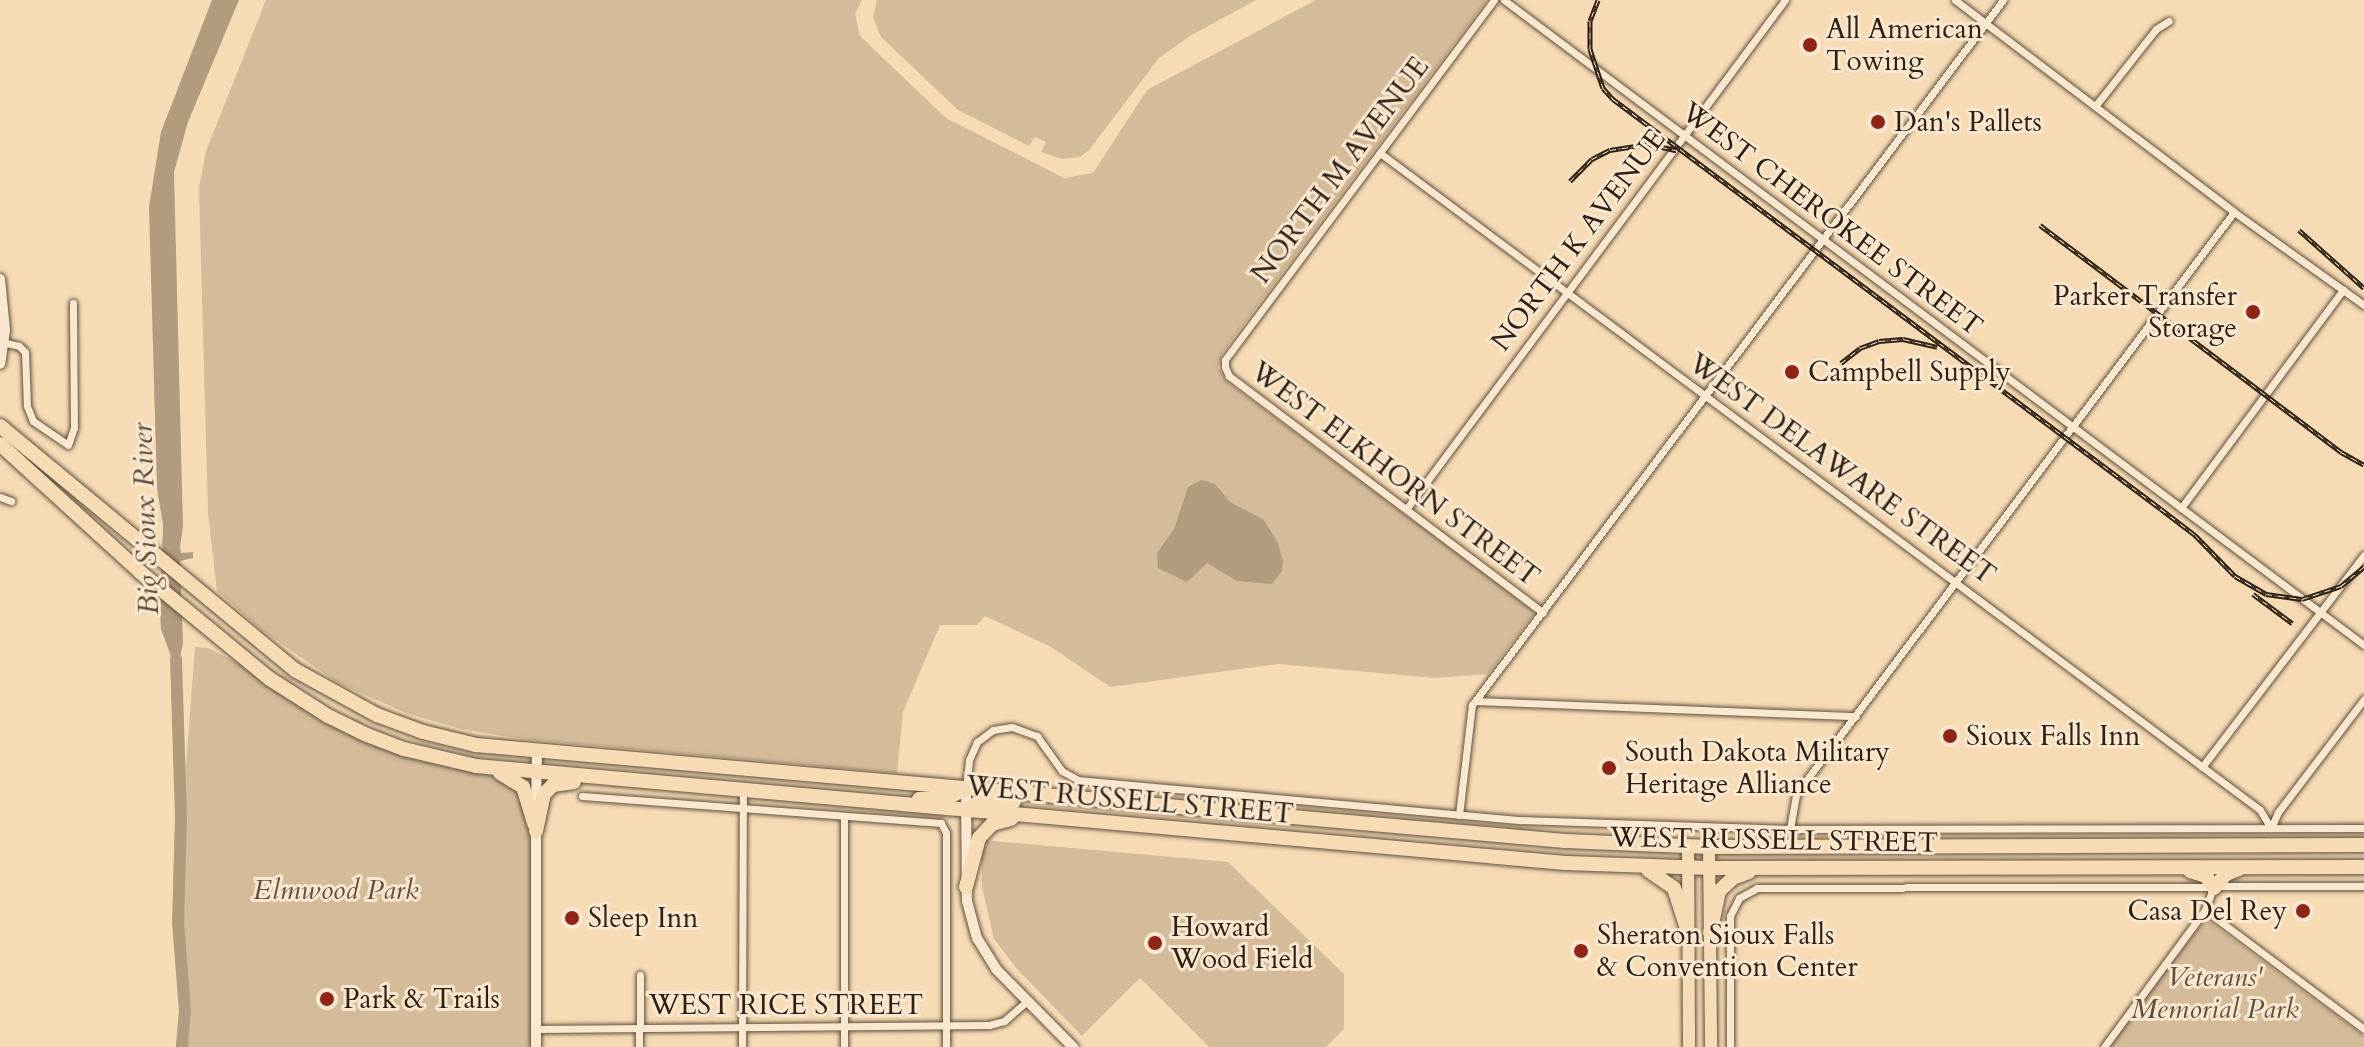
<!DOCTYPE html>
<style>
body{margin:0}
#map{position:relative;width:2364px;height:1047px;overflow:hidden;background:#f6dbb5;font-family:Cardo,serif}
div>[style]{position:absolute}
.green>*{inset:0;background:#d4bb9a}
.water>*{inset:0;background:#b29c7e}
.river>*{height:12px;margin:-6px;padding:0 6px;transform-origin:6px;border-radius:6px;background:#b29c7e}
.roads{filter:drop-shadow(0 0 2px #60503c) drop-shadow(0 0 2px #60503c)}
.street>*{height:7px;margin:-3.5px;padding:0 3.5px;transform-origin:3.5px;border-radius:3.5px;background:#f9e8cf}
.secondary>*{height:10px;margin:-5px;padding:0 5px;transform-origin:5px;border-radius:5px;background:#f9e8cf}
.primary>*{height:12px;margin:-6px;padding:0 6px;transform-origin:6px;border-radius:6px;background:#f6dbb5}
.highway>*{height:14px;margin:-7px;padding:0 7px;transform-origin:7px;border-radius:7px;background:#f6dbb5}
.rail>*{height:5px;margin-top:-2.5px;transform-origin:0;background:repeating-linear-gradient(90deg,#f9e8cf 0 6px,#2e2114 0 12px);box-sizing:border-box;border-block:2px solid #2e2114}
.dots>*{width:22px;height:22px;translate:-50% -50%;box-sizing:border-box;border:4px solid #f9e8cf;border-radius:50%}
span{translate:-50% -50%;white-space:nowrap;text-align:center;line-height:1.15;-webkit-text-stroke:6px #f9e8cf;paint-order:stroke}
.poi-label{font-size:28px;color:#2e2114}
.left{translate:0 -50%;text-align:left}
.right{translate:-100% -50%;text-align:right}
.street-label{font-size:28px;color:#2e2114}
.park-label{font-size:28px;color:#604f3c;font-style:italic}
.water-label{font-size:30px;color:#5c4c39;font-style:italic}
</style>
<div id="map">
<div class="green">
<i style="clip-path:polygon(266px 0,862px 0,855px 14px,860px 36px,946px 118px,1064px 178px,1093px 173px,1147px 90px,1316px 0,1487px 0,1223px 352px,1218px 367px,1227px 382px,1501px 586px,1532px 610px,1533px 615px,1488px 674px,1435px 678px,1278px 664px,1110px 687px,1051px 647px,985px 616px,977px 625px,940px 625px,903px 712px,897px 773px,523px 739px,461px 729px,406px 713px,338px 683px,263px 631px,217px 591px,208px 513px,199px 188px,206px 151px)"></i>
<i style="clip-path:polygon(877px 0,1256px 0,1190px 36px,1159px 58px,1089px 150px,1080px 157px,1062px 159px,1041px 152px,1046px 142px,1035px 137px,1029px 146px,958px 110px,881px 37px,873px 17px)"></i>
<i style="clip-path:polygon(195px 647px,208px 648px,270px 679px,347px 726px,523px 787px,536px 831px,536px 1047px,182px 1047px,185px 1010px,178px 922px,179px 855px)"></i>
<i style="clip-path:polygon(981px 840px,1228px 862px,1344px 974px,1344px 1029px,1326px 1047px,1209px 1047px,1140px 978px,1082px 1036px,1017px 969px,994px 939px,982px 887px)"></i>
<i style="clip-path:polygon(2206px 919px,2364px 1036px,2364px 1047px,2104px 1047px)"></i>
</div>
<div class="water">
<i style="clip-path:polygon(212px 0,239px 0,188px 122px,174px 172px,183px 527px,180px 546px,181px 553px,193px 552px,193px 558px,180px 561px,183px 643px,177px 673px,161px 629px,160px 611px,163px 525px,157px 488px,149px 207px,161px 132px)"></i>
<i style="clip-path:polygon(1201px 480px,1215px 484px,1230px 502px,1264px 520px,1278px 543px,1283px 561px,1282px 571px,1272px 584px,1237px 581px,1207px 563px,1187px 582px,1158px 568px,1157px 553px,1174px 529px,1188px 487px)"></i>
</div>
<div class="river">
<i style="left:176px;top:659px;width:157px;rotate:88.2deg"></i>
<i style="left:181px;top:816px;width:106px;rotate:91.6deg"></i>
<i style="left:178px;top:922px;width:88px;rotate:85.5deg"></i>
<i style="left:185px;top:1010px;width:37px;rotate:95deg"></i>
</div>
<div class="roads">
<div class="street">
<i style="left:1494px;top:0;width:449px;rotate:126.8deg"></i>
<i style="left:1225px;top:360px;width:7px;rotate:90deg"></i>
<i style="left:1225px;top:367px;width:10px;rotate:66deg"></i>
<i style="left:1229px;top:376px;width:393px;rotate:37deg"></i>
<i style="left:1504px;top:0;width:1075px;rotate:36.87deg"></i>
<i style="left:1955px;top:0;width:350px;rotate:37.2deg"></i>
<i style="left:2234px;top:212px;width:160px;rotate:35.6deg"></i>
<i style="left:2096px;top:105px;width:97px;rotate:-51.7deg"></i>
<i style="left:2156px;top:29px;width:15px;rotate:-32deg"></i>
<i style="left:1380px;top:153px;width:1098px;rotate:36.74deg"></i>
<i style="left:2260px;top:810px;width:21px;rotate:59deg"></i>
<i style="left:2px;top:342px;width:17px;rotate:13deg"></i>
<i style="left:19px;top:346px;width:8px;rotate:45deg"></i>
<i style="left:25px;top:352px;width:54px;rotate:87.9deg"></i>
<i style="left:27px;top:406px;width:16px;rotate:68deg"></i>
<i style="left:33px;top:421px;width:42px;rotate:34.4deg"></i>
<i style="left:68px;top:445px;width:18px;rotate:-71deg"></i>
<i style="left:74px;top:428px;width:125px;rotate:-90.5deg"></i>
<i style="left:0;top:497px;width:12px;rotate:20deg"></i>
<i style="left:1407px;top:508px;width:633px;rotate:-53.35deg"></i>
<i style="left:2181px;top:508px;width:272px;rotate:-53.4deg"></i>
<i style="left:1476px;top:701px;width:380px;rotate:2.3deg"></i>
<i style="left:2202px;top:767px;width:267px;rotate:-52.6deg"></i>
<i style="left:966px;top:789px;width:29px;rotate:-84deg"></i>
<i style="left:969px;top:760px;width:20px;rotate:-66deg"></i>
<i style="left:977px;top:742px;width:20px;rotate:-37deg"></i>
<i style="left:993px;top:730px;width:19px;rotate:-9deg"></i>
<i style="left:1012px;top:727px;width:27px;rotate:20deg"></i>
<i style="left:1037px;top:736px;width:43px;rotate:54.5deg"></i>
<i style="left:1062px;top:771px;width:18px;rotate:29deg"></i>
<i style="left:1078px;top:780px;width:444px;rotate:5.2deg"></i>
<i style="left:1520px;top:820px;width:270px;rotate:1.9deg"></i>
<i style="left:1790px;top:829px;width:574px;rotate:-0.1deg"></i>
<i style="left:582px;top:796px;width:360px;rotate:4.3deg"></i>
<i style="left:941px;top:823px;width:11px;rotate:63deg"></i>
<i style="left:946px;top:833px;width:214px;rotate:90deg"></i>
<i style="left:1459px;top:815px;width:111px;rotate:-83.3deg"></i>
<i style="left:1472px;top:705px;width:883px;rotate:-53.01deg"></i>
<i style="left:2271px;top:828px;width:17px;rotate:-66deg"></i>
<i style="left:2278px;top:812px;width:142px;rotate:-52.7deg"></i>
<i style="left:1790px;top:829px;width:36px;rotate:-80deg"></i>
<i style="left:1796px;top:794px;width:728px;rotate:-53.04deg"></i>
<i style="left:2205px;top:910px;width:199px;rotate:36.8deg"></i>
<i style="left:640px;top:975px;width:53px;rotate:90deg"></i>
<i style="left:536px;top:1029px;width:453px;rotate:-0.5deg"></i>
<i style="left:989px;top:1025px;width:16px;rotate:-15deg"></i>
<i style="left:1004px;top:1021px;width:30px;rotate:-41deg"></i>
<i style="left:639px;top:1047px;width:19px;rotate:-90deg"></i>
<i style="left:742px;top:1047px;width:256px;rotate:-89.8deg"></i>
<i style="left:844px;top:1047px;width:229px;rotate:-90deg"></i>
<i style="left:1730px;top:1047px;width:131px;rotate:-90deg"></i>
<i style="left:1730px;top:916px;width:20px;rotate:-63deg"></i>
<i style="left:1739px;top:898px;width:21px;rotate:-29deg"></i>
<i style="left:1757px;top:888px;width:607px;rotate:-0.19deg"></i>
<i style="left:2104px;top:1047px;width:170px;rotate:-53.6deg"></i>
<i style="left:2205px;top:910px;width:23px;rotate:-70deg"></i>
</div>
<div class="secondary">
<i style="left:0;top:279px;width:51px;rotate:84.4deg"></i>
<i style="left:5px;top:330px;width:34px;rotate:98deg"></i>
<i style="left:966px;top:789px;width:112px;rotate:89.5deg"></i>
<i style="left:967px;top:901px;width:38px;rotate:75deg"></i>
<i style="left:977px;top:938px;width:36px;rotate:58deg"></i>
<i style="left:996px;top:969px;width:110px;rotate:45.4deg"></i>
<i style="left:536px;top:809px;width:57px;rotate:-89deg"></i>
<i style="left:536px;top:825px;width:222px;rotate:90deg"></i>
</div>
<div class="primary">
<i style="left:1688px;top:846px;width:201px;rotate:89.7deg"></i>
<i style="left:1709px;top:847px;width:200px;rotate:89.4deg"></i>
</div>
<div class="highway">
<i style="left:0;top:426px;width:383px;rotate:39.6deg"></i>
<i style="left:295px;top:670px;width:94px;rotate:28.8deg"></i>
<i style="left:377px;top:715px;width:49px;rotate:20.3deg"></i>
<i style="left:423px;top:732px;width:55px;rotate:13.8deg"></i>
<i style="left:476px;top:745px;width:1093px;rotate:5.04deg"></i>
<i style="left:1565px;top:841px;width:144px;rotate:2.4deg"></i>
<i style="left:1709px;top:847px;width:655px;rotate:-0.17deg"></i>
<i style="left:0;top:444px;width:190px;rotate:42.4deg"></i>
<i style="left:140px;top:572px;width:168px;rotate:39.5deg"></i>
<i style="left:270px;top:679px;width:69px;rotate:32.5deg"></i>
<i style="left:328px;top:716px;width:43px;rotate:26deg"></i>
<i style="left:367px;top:735px;width:40px;rotate:21deg"></i>
<i style="left:404px;top:749px;width:74px;rotate:13.3deg"></i>
<i style="left:476px;top:766px;width:1094px;rotate:5.09deg"></i>
<i style="left:1566px;top:863px;width:143px;rotate:2deg"></i>
<i style="left:1709px;top:868px;width:655px;rotate:-0.09deg"></i>
<i style="left:500px;top:773px;width:27px;rotate:31deg"></i>
<i style="left:523px;top:787px;width:39px;rotate:73deg"></i>
<i style="left:919px;top:799px;width:27px;rotate:-2deg"></i>
<i style="left:946px;top:798px;width:20px;rotate:-24deg"></i>
<i style="left:967px;top:811px;width:13px;rotate:-39deg"></i>
<i style="left:977px;top:803px;width:37px;rotate:-2deg"></i>
<i style="left:536px;top:831px;width:38px;rotate:-78deg"></i>
<i style="left:544px;top:794px;width:13px;rotate:-45deg"></i>
<i style="left:553px;top:785px;width:21px;rotate:-8deg"></i>
<i style="left:1648px;top:870px;width:32px;rotate:35deg"></i>
<i style="left:1674px;top:888px;width:46px;rotate:72.3deg"></i>
<i style="left:2190px;top:871px;width:17px;rotate:17deg"></i>
<i style="left:2206px;top:876px;width:14px;rotate:56deg"></i>
<i style="left:2214px;top:888px;width:18px;rotate:-49deg"></i>
<i style="left:2226px;top:874px;width:14px;rotate:-21deg"></i>
<i style="left:966px;top:887px;width:51px;rotate:-75.1deg"></i>
<i style="left:979px;top:838px;width:19px;rotate:-47deg"></i>
<i style="left:992px;top:824px;width:20px;rotate:-15deg"></i>
<i style="left:1710px;top:933px;width:43px;rotate:-77.9deg"></i>
<i style="left:1719px;top:891px;width:19px;rotate:-43deg"></i>
<i style="left:1733px;top:878px;width:17px;rotate:-21deg"></i>
</div>
</div>
<div class="rail">
<i style="left:1598px;top:0;width:22px;rotate:111deg"></i>
<i style="left:1590px;top:21px;width:28px;rotate:90deg"></i>
<i style="left:1590px;top:49px;width:41px;rotate:71.6deg"></i>
<i style="left:1603px;top:88px;width:15px;rotate:48deg"></i>
<i style="left:1613px;top:99px;width:684px;rotate:36.8deg"></i>
<i style="left:2161px;top:509px;width:43px;rotate:37.4deg"></i>
<i style="left:2195px;top:535px;width:57px;rotate:45.7deg"></i>
<i style="left:2235px;top:576px;width:36px;rotate:30deg"></i>
<i style="left:2266px;top:594px;width:36px;rotate:8deg"></i>
<i style="left:2302px;top:599px;width:41px;rotate:-18.4deg"></i>
<i style="left:2341px;top:586px;width:30px;rotate:-40deg"></i>
<i style="left:1570px;top:181px;width:31px;rotate:-45deg"></i>
<i style="left:1592px;top:159px;width:20px;rotate:-27deg"></i>
<i style="left:1610px;top:150px;width:39px;rotate:-9deg"></i>
<i style="left:1649px;top:144px;width:28px;rotate:13deg"></i>
<i style="left:2040px;top:225px;width:377px;rotate:37deg"></i>
<i style="left:2341px;top:452px;width:26px;rotate:29deg"></i>
<i style="left:2299px;top:230px;width:87px;rotate:41.7deg"></i>
<i style="left:1841px;top:363px;width:24px;rotate:-38deg"></i>
<i style="left:1860px;top:348px;width:20px;rotate:-20deg"></i>
<i style="left:1879px;top:341px;width:24px;rotate:-5deg"></i>
<i style="left:1903px;top:339px;width:35px;rotate:13deg"></i>
<i style="left:2253px;top:594px;width:49px;rotate:36.6deg"></i>
</div>
<div class="dots">
<i style="left:1810px;top:45px;background:#8f2418"></i>
<i style="left:1878px;top:122px;background:#8f2418"></i>
<i style="left:2253px;top:312px;background:#8f2418"></i>
<i style="left:1792px;top:372px;background:#8f2418"></i>
<i style="left:1950px;top:736px;background:#8f2418"></i>
<i style="left:1609px;top:768px;background:#8f2418"></i>
<i style="left:2303px;top:911px;background:#8f2418"></i>
<i style="left:572px;top:918px;background:#8f2418"></i>
<i style="left:1155px;top:943px;background:#8f2418"></i>
<i style="left:1581px;top:951px;background:#8f2418"></i>
<i style="left:327px;top:999px;background:#8f2418"></i>
</div>
<div class="poi-label">
<span class="left" style="left:1826px;top:45px">All American<br>Towing</span>
<span class="left" style="left:1894px;top:122px">Dan's Pallets</span>
<span class="right" style="left:2237px;top:312px">Parker Transfer<br>Storage</span>
<span class="left" style="left:1808px;top:372px">Campbell Supply</span>
<span class="left" style="left:1966px;top:736px">Sioux Falls Inn</span>
<span class="left" style="left:1625px;top:768px">South Dakota Military<br>Heritage Alliance</span>
<span class="right" style="left:2287px;top:911px">Casa Del Rey</span>
<span class="left" style="left:588px;top:918px">Sleep Inn</span>
<span class="left" style="left:1171px;top:943px">Howard<br>Wood Field</span>
<span class="left" style="left:1597px;top:951px">Sheraton Sioux Falls<br>&amp; Convention Center</span>
<span class="left" style="left:343px;top:999px">Park &amp; Trails</span>
</div>
<div class="street-label">
<span style="left:1340px;top:170px;rotate:-53deg">NORTH M AVENUE</span>
<span style="left:1832px;top:219px;rotate:37deg">WEST CHEROKEE STREET</span>
<span style="left:1578px;top:240px;rotate:-53deg">NORTH K AVENUE</span>
<span style="left:1842px;top:469px;rotate:36deg">WEST DELAWARE STREET</span>
<span style="left:1395px;top:474px;rotate:37deg">WEST ELKHORN STREET</span>
<span style="left:1130px;top:800px;rotate:5deg">WEST RUSSELL STREET</span>
<span style="left:1774px;top:840px;rotate:1deg">WEST RUSSELL STREET</span>
<span style="left:786px;top:1005px">WEST RICE STREET</span>
</div>
<div class="park-label">
<span style="left:336px;top:890px">Elmwood Park</span>
<span style="left:2215px;top:993px">Veterans'<br>Memorial Park</span>
</div>
<div class="water-label">
<span style="left:146px;top:519px;rotate:-92deg">Big Sioux River</span>
</div>
</div>
